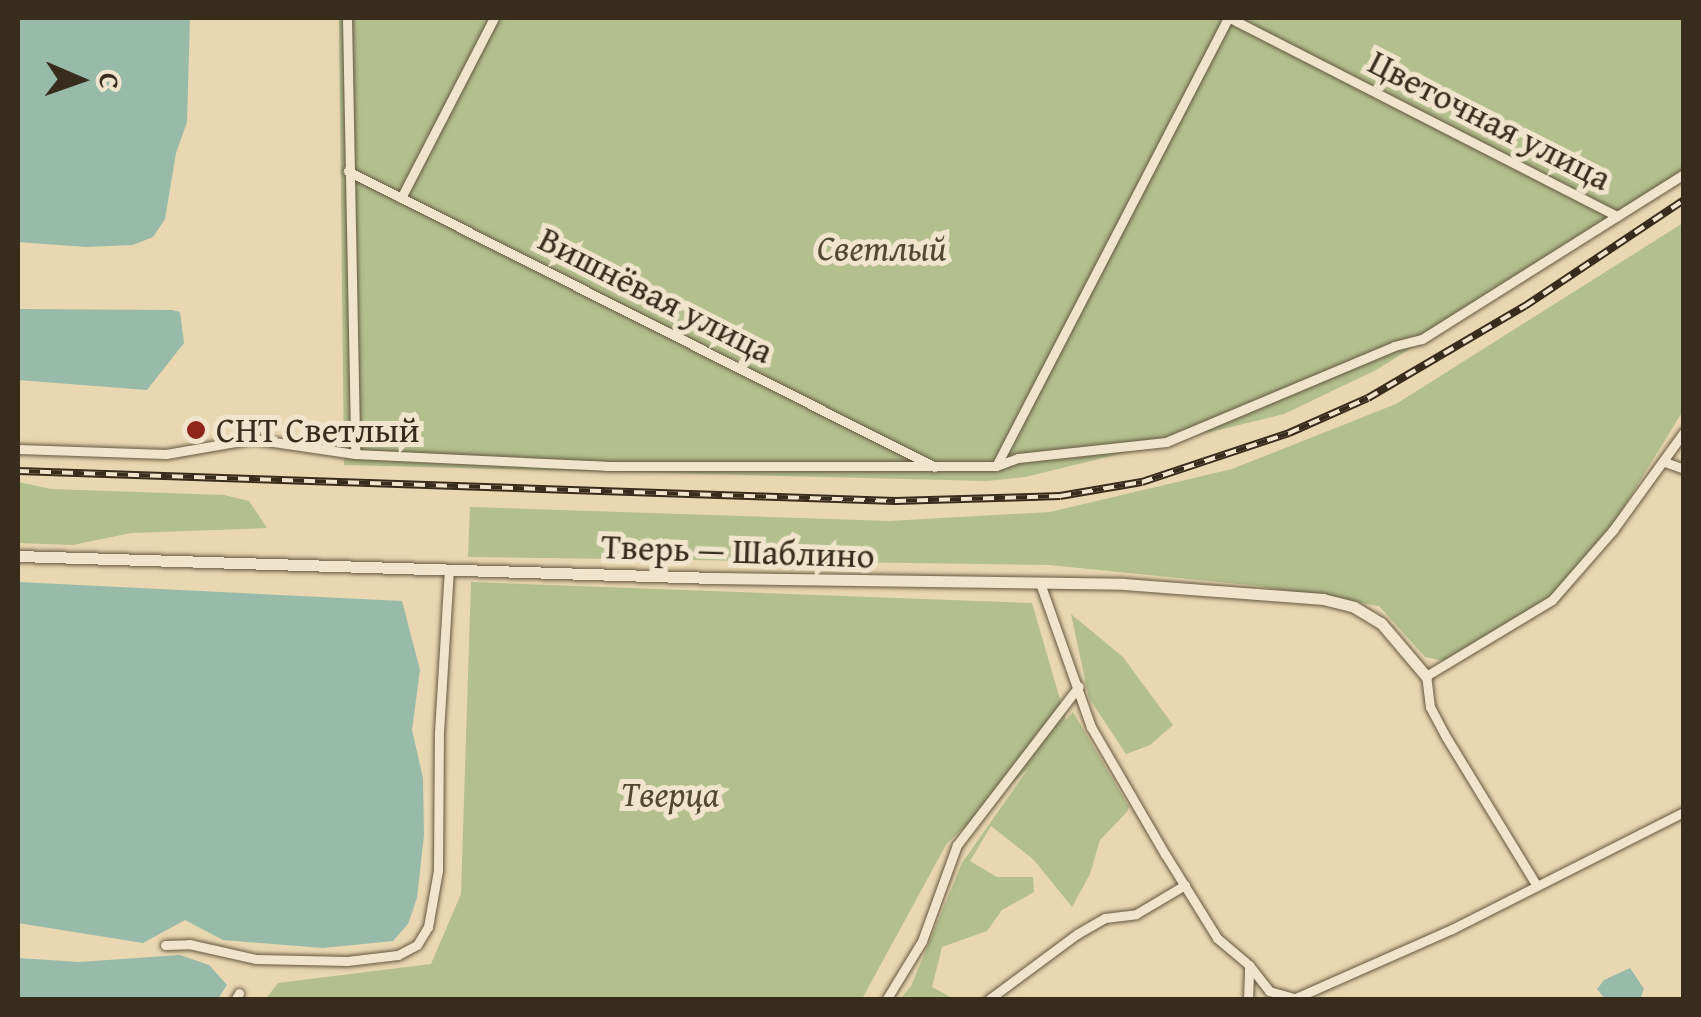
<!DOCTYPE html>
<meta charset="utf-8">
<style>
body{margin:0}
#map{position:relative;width:1701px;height:1017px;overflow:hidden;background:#e8d7b0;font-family:"Gentium Book Plus",serif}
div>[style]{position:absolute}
.green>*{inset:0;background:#b3bf8d}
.water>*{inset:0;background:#97baa9}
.roads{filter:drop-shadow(0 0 2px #645741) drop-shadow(0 0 2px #645741)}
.street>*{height:9px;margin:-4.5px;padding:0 4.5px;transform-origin:4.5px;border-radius:4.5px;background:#f0e5cc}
.secondary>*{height:11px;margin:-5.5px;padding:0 5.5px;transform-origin:5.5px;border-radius:5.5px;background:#f0e5cc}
.rail>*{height:8px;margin-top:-4px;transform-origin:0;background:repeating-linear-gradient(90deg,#f0e5cc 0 11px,#382c1c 0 22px);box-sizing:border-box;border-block:2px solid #382c1c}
.dots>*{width:28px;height:28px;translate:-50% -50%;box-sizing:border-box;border:5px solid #f0e5cc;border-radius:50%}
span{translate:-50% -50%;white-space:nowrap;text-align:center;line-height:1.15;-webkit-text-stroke:10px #f0e5cc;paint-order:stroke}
.street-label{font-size:35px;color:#382c1c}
.park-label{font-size:35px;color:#514933;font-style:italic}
.poi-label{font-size:35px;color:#382c1c}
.left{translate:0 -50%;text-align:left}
.frame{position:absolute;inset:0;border:20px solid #382c1c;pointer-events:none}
.north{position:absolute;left:30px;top:30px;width:100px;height:100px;-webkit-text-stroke:8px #f0e5cc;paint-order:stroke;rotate:92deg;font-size:28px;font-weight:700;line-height:40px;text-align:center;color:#382c1c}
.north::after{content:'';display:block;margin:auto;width:35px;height:45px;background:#382c1c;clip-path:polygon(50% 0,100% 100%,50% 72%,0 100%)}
</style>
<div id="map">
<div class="green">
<i style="clip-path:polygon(339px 18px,1683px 18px,1683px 180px,1376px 370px,1284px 414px,1025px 477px,987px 481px,344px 465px)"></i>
<i style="clip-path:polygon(1683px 223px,1683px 411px,1617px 518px,1555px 596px,1445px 661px,1425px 657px,1379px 606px,1259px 586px,1049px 565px,468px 557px,470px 507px,889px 521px,1050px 512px,1232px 469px,1396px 404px)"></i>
<i style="clip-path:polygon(18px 482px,51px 489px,224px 495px,249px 501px,267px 528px,131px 533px,73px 545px,18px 543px)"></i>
<i style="clip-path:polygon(471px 582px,1032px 603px,1066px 720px,1073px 712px,1129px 807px,1127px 812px,1100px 840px,1090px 874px,1072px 907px,1034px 860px,991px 826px,970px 861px,997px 877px,1033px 877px,1034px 892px,1002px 910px,987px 931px,942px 947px,932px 987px,954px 999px,900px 999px,911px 986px,962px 863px,1028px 769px,947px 843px,862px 999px,265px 1000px,278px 983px,431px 964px,461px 894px)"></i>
<i style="clip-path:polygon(1071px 614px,1123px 657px,1173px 725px,1150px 745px,1126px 754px,1089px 698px)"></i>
</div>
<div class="water">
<i style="clip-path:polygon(18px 18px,190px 18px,187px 122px,176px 153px,165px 219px,153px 237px,133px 245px,86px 247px,18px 242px)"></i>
<i style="clip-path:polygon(18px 309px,172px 310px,180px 312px,184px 343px,147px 390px,18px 380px)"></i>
<i style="clip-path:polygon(18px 582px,402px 601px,420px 670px,412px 730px,423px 778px,424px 835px,417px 898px,408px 924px,393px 941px,323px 948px,223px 940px,185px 920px,143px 943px,18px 923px)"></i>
<i style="clip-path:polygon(180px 955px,209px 965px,227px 985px,218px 999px,18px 999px,18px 958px,79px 962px)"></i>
<i style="clip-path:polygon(1630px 968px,1644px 989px,1640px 999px,1605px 999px,1597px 989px,1604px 980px)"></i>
</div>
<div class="roads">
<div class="street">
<i style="left:347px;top:18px;width:436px;rotate:88.9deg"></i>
<i style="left:1230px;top:18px;width:435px;rotate:27.1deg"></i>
<i style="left:348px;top:171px;width:657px;rotate:26.76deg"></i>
<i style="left:401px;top:198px;width:203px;rotate:-62.7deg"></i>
<i style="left:18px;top:449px;width:148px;rotate:1.9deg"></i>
<i style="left:166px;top:454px;width:88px;rotate:-9.8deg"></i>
<i style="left:253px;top:439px;width:103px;rotate:8.4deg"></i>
<i style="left:355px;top:454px;width:251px;rotate:2.7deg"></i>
<i style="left:606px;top:466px;width:390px"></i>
<i style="left:996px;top:466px;width:505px;rotate:-62.62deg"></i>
<i style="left:1665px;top:462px;width:20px;rotate:20deg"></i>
<i style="left:996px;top:466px;width:23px;rotate:-20deg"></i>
<i style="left:1018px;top:458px;width:149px;rotate:-6.2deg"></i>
<i style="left:1166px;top:442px;width:247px;rotate:-22.8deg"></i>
<i style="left:1394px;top:346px;width:29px;rotate:-14deg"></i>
<i style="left:1422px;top:339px;width:310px;rotate:-32.2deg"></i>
<i style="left:1040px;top:583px;width:153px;rotate:70.5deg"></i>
<i style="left:1091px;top:727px;width:147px;rotate:59.8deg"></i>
<i style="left:1165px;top:854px;width:99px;rotate:58.2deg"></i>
<i style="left:1217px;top:938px;width:42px;rotate:40.2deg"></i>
<i style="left:1249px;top:965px;width:33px;rotate:52deg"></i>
<i style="left:1269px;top:991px;width:26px;rotate:16deg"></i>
<i style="left:1537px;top:886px;width:175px;rotate:-121.4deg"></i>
<i style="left:1446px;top:737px;width:34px;rotate:-118deg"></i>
<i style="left:1430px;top:707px;width:31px;rotate:-97deg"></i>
<i style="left:1426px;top:676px;width:147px;rotate:-31.1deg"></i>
<i style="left:1552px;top:600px;width:93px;rotate:-48.9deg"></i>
<i style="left:1613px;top:530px;width:121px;rotate:-54.1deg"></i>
<i style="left:165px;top:945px;width:24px;rotate:-2deg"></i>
<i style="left:189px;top:944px;width:69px;rotate:12.6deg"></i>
<i style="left:256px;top:959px;width:91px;rotate:1.3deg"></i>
<i style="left:347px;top:961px;width:51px;rotate:-6.7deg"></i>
<i style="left:398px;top:955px;width:21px;rotate:-28deg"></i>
<i style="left:417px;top:945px;width:21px;rotate:-59deg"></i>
<i style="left:428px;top:927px;width:58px;rotate:-80deg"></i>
<i style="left:438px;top:870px;width:138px;rotate:-89.6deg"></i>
<i style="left:439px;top:732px;width:163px;rotate:-86.5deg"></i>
<i style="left:235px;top:1000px;width:8px;rotate:-60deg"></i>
<i style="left:886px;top:1000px;width:69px;rotate:-58.6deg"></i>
<i style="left:922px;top:941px;width:102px;rotate:-70deg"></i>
<i style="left:957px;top:845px;width:200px;rotate:-52.5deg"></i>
<i style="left:988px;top:1000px;width:111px;rotate:-36.6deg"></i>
<i style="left:1077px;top:934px;width:32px;rotate:-30deg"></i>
<i style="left:1105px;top:918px;width:31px;rotate:-7deg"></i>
<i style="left:1136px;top:914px;width:57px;rotate:-30.6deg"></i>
<i style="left:1248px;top:1000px;width:33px;rotate:-88deg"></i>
<i style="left:1291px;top:1000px;width:176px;rotate:-23.8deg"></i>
<i style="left:1452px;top:929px;width:260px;rotate:-26.8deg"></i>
</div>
<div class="secondary">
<i style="left:18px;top:556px;width:696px;rotate:1.81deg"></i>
<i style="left:714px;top:578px;width:410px;rotate:0.8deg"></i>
<i style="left:1124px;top:584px;width:200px;rotate:4.3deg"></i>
<i style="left:1323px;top:599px;width:32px;rotate:14deg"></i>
<i style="left:1354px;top:607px;width:31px;rotate:31deg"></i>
<i style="left:1381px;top:623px;width:70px;rotate:49.7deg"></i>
</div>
</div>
<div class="rail">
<i style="left:18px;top:471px;width:878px;rotate:1.96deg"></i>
<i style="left:895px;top:501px;width:165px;rotate:-1.7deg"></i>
<i style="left:1060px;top:496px;width:83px;rotate:-9.7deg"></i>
<i style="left:1142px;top:482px;width:155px;rotate:-18.4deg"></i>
<i style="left:1289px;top:433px;width:86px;rotate:-23.9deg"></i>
<i style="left:1368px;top:398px;width:182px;rotate:-30.4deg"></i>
<i style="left:1525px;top:306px;width:191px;rotate:-33.7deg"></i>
</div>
<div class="dots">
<i style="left:196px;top:430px;background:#8f2418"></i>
</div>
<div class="street-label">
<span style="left:1490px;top:120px;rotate:27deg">Цветочная улица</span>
<span style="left:656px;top:295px;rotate:27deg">Вишнёвая улица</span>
<span style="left:738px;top:551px;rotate:2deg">Тверь — Шаблино</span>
</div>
<div class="park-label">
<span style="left:882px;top:248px">Светлый</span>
<span style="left:670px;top:794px">Тверца</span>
</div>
<div class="poi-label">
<span class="left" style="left:216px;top:430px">СНТ Светлый</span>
</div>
<div class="frame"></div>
<div class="north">С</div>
</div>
